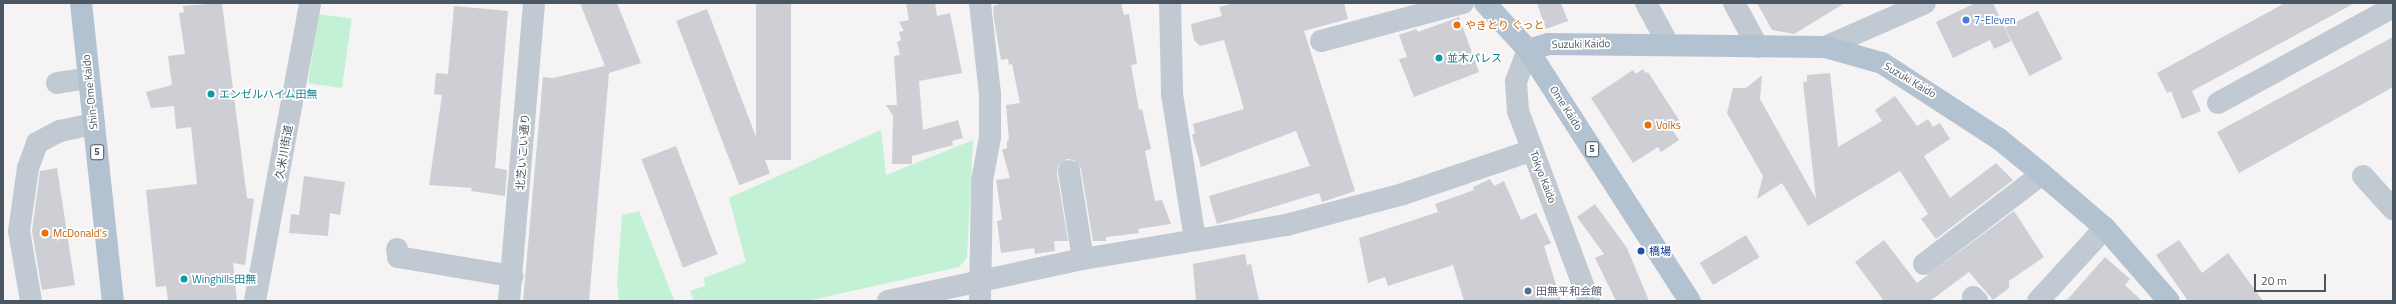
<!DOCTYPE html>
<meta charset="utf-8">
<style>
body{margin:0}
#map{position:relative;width:2396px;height:304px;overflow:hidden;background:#f5f3f3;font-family:"Titillium Web","Noto Sans JP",sans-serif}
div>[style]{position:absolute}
.green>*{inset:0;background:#c3f1d5;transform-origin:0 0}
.building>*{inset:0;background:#cdcfd5;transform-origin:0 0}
.minor>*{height:22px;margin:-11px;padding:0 11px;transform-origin:11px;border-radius:11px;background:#c1cad2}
.major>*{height:22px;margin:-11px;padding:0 11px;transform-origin:11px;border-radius:11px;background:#b3c2d1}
.dots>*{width:11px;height:11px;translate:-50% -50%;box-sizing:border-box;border:2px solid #fff;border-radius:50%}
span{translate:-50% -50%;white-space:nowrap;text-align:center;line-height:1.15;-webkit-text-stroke:3.5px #fff;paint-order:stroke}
.shield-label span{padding:1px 3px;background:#fff;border:1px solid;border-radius:3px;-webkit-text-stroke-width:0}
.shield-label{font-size:10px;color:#4a5661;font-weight:700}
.shop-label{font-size:11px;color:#366cbe}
.left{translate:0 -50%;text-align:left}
.food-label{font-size:11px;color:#c56008}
.street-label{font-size:11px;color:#4a5661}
.culture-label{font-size:11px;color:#0d838f}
.transit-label{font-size:11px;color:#164399}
.service-label{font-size:11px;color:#4e5e75}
.frame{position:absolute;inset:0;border:4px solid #4a5661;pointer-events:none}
.scale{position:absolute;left:2254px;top:274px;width:72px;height:18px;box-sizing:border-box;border:2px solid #4a5661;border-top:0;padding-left:5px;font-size:12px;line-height:14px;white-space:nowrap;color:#4a5661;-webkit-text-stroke:3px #fff;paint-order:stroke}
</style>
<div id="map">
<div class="green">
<i style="left:318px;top:14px;width:34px;height:70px;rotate:8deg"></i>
<i style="clip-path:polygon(881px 130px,886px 175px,973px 140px,967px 258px,959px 267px,807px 301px,694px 301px,690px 291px,705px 286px,704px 278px,746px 262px,729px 198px)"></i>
<i style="clip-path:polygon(639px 211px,670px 290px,675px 301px,619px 301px,617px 283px,622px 215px)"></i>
</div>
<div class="building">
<i style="clip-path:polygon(222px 3px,247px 198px,254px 199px,245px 265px,233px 263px,237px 301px,168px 301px,166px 286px,156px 287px,146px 190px,197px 184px,191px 127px,176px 129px,174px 106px,151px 108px,146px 92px,172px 85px,168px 56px,185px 54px,179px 13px,184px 12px,183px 6px)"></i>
<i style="clip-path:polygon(580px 3px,617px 3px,641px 63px,609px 73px,589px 301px,523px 301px,543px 77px,553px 78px,605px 66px)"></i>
<i style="left:756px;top:3px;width:35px;height:157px"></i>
<i style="clip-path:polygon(906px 3px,935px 3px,937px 16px,950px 13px,962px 73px,919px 81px,923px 130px,958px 120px,963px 138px,952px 141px,953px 145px,912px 156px,912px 164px,892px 164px,893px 116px,886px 105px,897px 105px,894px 56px,900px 55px,897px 42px,901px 40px,899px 32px,904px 31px,899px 22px,909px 20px)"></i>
<i style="clip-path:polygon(1002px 3px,1121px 3px,1124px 15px,1129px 14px,1137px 64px,1131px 65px,1139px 110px,1142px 109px,1151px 149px,1145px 151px,1155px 201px,1162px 200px,1171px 224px,1138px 229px,1139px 233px,1106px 237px,1106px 241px,1093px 241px,1081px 169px,1074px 160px,1067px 159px,1058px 166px,1057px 173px,1068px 241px,1054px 241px,1055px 251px,1035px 254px,1034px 248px,1001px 253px,997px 221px,1002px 220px,996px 180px,1010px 178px,1002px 150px,1007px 148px,1007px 141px,1009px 140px,1006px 105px,1020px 103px,1012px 64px,1009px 65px,1008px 59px,1001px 60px,994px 20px,993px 6px)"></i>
<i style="clip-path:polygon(1234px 3px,1344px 3px,1348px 19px,1304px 31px,1355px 191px,1322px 202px,1319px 193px,1217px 224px,1209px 196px,1310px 166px,1296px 131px,1201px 167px,1192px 135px,1195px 133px,1193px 124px,1244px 109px,1224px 40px,1200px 46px,1194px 40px,1191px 24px,1222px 16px,1219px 7px)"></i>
<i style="clip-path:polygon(1537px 3px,1561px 3px,1568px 21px,1546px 29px)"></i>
<i style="clip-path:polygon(1757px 3px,1845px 3px,1794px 34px,1772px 30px)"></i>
<i style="clip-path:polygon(1975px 3px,1993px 3px,2011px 41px,1994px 49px,1990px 40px,1953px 58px,1936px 22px)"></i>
<i style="clip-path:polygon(2285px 3px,2355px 3px,2192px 91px,2201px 111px,2182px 119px,2171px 91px,2167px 93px,2157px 73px)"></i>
<i style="clip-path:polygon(454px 6px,508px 11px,495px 168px,507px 170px,505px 196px,471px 191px,472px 188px,429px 185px,442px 95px,434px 94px,436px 73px,448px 74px)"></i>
<i style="left:707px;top:9px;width:176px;height:33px;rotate:69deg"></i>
<i style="left:2038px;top:11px;width:54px;height:37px;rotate:63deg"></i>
<i style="clip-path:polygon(1459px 17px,1479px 72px,1414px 97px,1399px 59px,1407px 57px,1399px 35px,1416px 29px,1418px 32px)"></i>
<i style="clip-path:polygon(2393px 37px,2393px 87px,2239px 173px,2217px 132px)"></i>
<i style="clip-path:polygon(1643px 69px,1645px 73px,1648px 72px,1679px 120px,1670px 126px,1679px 140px,1661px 152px,1658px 147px,1633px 163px,1591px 98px,1633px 70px,1636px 74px)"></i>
<i style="clip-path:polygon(1830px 73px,1838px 147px,1882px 121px,1875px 110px,1895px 96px,1917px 126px,1928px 119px,1933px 127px,1940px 123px,1950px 139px,1924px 156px,1950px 198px,1996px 163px,2013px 180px,1936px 239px,1921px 219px,1928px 214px,1900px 171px,1808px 226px,1782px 183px,1757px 199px,1763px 176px,1727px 113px,1733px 88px,1746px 88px,1762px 75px,1760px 99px,1816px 199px,1803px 82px,1807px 82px,1807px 75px)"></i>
<i style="left:676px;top:146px;width:116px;height:37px;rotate:69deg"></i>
<i style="clip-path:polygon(57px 168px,75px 285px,42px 290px,32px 231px,40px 171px)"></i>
<i style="clip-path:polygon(304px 176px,345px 182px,340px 215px,330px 213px,328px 236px,289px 233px,291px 214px,299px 215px)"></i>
<i style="clip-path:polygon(1490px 179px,1494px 186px,1504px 181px,1521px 220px,1536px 213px,1551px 243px,1544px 246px,1561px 301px,1464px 301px,1453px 265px,1388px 286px,1385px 277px,1368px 283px,1359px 238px,1438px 212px,1435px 204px,1474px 190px,1473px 187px)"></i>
<i style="clip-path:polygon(1595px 204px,1627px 248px,1649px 301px,1616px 301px,1595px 258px,1604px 254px,1577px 217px)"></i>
<i style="clip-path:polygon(2014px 211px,2044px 257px,2009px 281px,2009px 288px,1993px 300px,1969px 272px,1930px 301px,1884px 301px,1855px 262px,1884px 240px,1917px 283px)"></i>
<i style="left:1746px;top:235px;width:26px;height:54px;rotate:59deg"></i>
<i style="clip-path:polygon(2179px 240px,2202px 273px,2228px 253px,2263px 301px,2188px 301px,2156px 255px)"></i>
<i style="clip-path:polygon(1245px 254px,1247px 265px,1251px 264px,1259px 301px,1196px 301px,1193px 264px)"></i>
<i style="clip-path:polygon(2105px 257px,2130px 279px,2125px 285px,2142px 301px,2066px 301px)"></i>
</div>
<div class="minor">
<i style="left:1170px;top:3px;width:91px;rotate:88.7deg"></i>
<i style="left:1172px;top:94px;width:148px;rotate:81deg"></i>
<i style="left:1646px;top:3px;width:47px;rotate:61.8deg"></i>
<i style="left:1734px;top:3px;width:50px;rotate:61.4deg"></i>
<i style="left:1321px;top:41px;width:147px;rotate:-15deg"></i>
<i style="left:1825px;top:47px;width:109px;rotate:-23.7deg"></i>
<i style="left:1528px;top:50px;width:34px;rotate:111deg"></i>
<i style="left:1516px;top:82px;width:29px;rotate:86deg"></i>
<i style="left:1518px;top:111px;width:203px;rotate:69.5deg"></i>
<i style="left:57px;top:83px;width:32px;rotate:-9deg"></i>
<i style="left:2218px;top:103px;width:200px;rotate:-28.7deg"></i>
<i style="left:1069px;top:171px;width:89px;rotate:81deg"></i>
<i style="left:2363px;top:176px;width:45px;rotate:47.7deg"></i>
<i style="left:397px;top:249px;width:8px;rotate:83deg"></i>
<i style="left:398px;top:257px;width:116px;rotate:9.5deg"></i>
<i style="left:1924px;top:264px;width:148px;rotate:-37.3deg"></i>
<i style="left:1973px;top:297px;width:6px;rotate:45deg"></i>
<i style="left:31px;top:301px;width:71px;rotate:-99.7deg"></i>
<i style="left:19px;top:231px;width:64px;rotate:-81.9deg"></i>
<i style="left:28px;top:168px;width:27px;rotate:-70deg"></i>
<i style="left:37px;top:143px;width:26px;rotate:-28deg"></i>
<i style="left:60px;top:131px;width:35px;rotate:-12deg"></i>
<i style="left:255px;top:301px;width:303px;rotate:-79.5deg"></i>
<i style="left:509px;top:301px;width:299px;rotate:-85.2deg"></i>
<i style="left:888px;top:301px;width:199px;rotate:-12.2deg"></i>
<i style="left:1083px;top:259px;width:206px;rotate:-9.5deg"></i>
<i style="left:1286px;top:225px;width:121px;rotate:-14.8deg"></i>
<i style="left:1403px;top:194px;width:137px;rotate:-18.7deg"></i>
<i style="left:980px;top:301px;width:120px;rotate:-89deg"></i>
<i style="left:982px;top:181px;width:45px;rotate:-79.7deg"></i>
<i style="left:990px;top:137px;width:43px;rotate:-90deg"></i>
<i style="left:990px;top:94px;width:92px;rotate:-96.3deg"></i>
<i style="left:2038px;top:301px;width:99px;rotate:-47.5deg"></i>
</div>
<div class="major">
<i style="left:81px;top:3px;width:300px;rotate:83.9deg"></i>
<i style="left:1485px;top:3px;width:64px;rotate:47.5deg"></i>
<i style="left:1528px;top:50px;width:299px;rotate:57.2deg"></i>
<i style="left:1528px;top:50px;width:22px;rotate:-16deg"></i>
<i style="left:1549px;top:44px;width:276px;rotate:0.6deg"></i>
<i style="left:1825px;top:47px;width:59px;rotate:15.7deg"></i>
<i style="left:1882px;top:63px;width:140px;rotate:33deg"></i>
<i style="left:1999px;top:139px;width:55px;rotate:39.1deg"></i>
<i style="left:2042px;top:174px;width:83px;rotate:40.6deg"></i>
<i style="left:2105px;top:228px;width:97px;rotate:48.8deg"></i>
</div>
<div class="dots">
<i style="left:1966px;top:20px;background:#3f7fe0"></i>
<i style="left:1457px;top:25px;background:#e8710a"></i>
<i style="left:1439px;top:58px;background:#0f9aa8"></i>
<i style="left:211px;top:94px;background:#0f9aa8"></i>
<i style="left:1648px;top:125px;background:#e8710a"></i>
<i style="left:45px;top:233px;background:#e8710a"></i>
<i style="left:1641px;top:251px;background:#1a4fb4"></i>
<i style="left:184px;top:279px;background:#0f9aa8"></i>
<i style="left:1528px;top:291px;background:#5c6f8a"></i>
</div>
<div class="shield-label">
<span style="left:1592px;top:149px">5</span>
<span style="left:97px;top:152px">5</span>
</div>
<div class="shop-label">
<span class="left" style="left:1974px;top:20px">7-Eleven</span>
</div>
<div class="food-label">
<span class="left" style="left:1465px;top:25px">やきとり ぐっと</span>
<span class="left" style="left:1656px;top:125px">Volks</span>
<span class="left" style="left:53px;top:233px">McDonald's</span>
</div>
<div class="street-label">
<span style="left:1581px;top:44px;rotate:-1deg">Suzuki Kaido</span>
<span style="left:1910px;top:80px;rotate:31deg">Suzuki Kaido</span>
<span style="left:90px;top:92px;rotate:-96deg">Shin-Ome Kaido</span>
<span style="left:1566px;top:108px;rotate:57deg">Ome Kaido</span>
<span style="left:284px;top:152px;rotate:-80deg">久米川街道</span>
<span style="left:523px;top:152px;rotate:-86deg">北芝いこい通り</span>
<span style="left:1543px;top:177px;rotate:69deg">Tokyo Kaido</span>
</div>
<div class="culture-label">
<span class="left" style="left:1447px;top:58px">並木パレス</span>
<span class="left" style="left:219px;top:94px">エンゼルハイム田無</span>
<span class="left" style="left:192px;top:279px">Winghills田無</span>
</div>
<div class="transit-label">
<span class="left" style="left:1649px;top:251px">橋場</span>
</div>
<div class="service-label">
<span class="left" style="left:1536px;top:291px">田無平和会館</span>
</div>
<div class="frame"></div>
<div class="scale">20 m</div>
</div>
